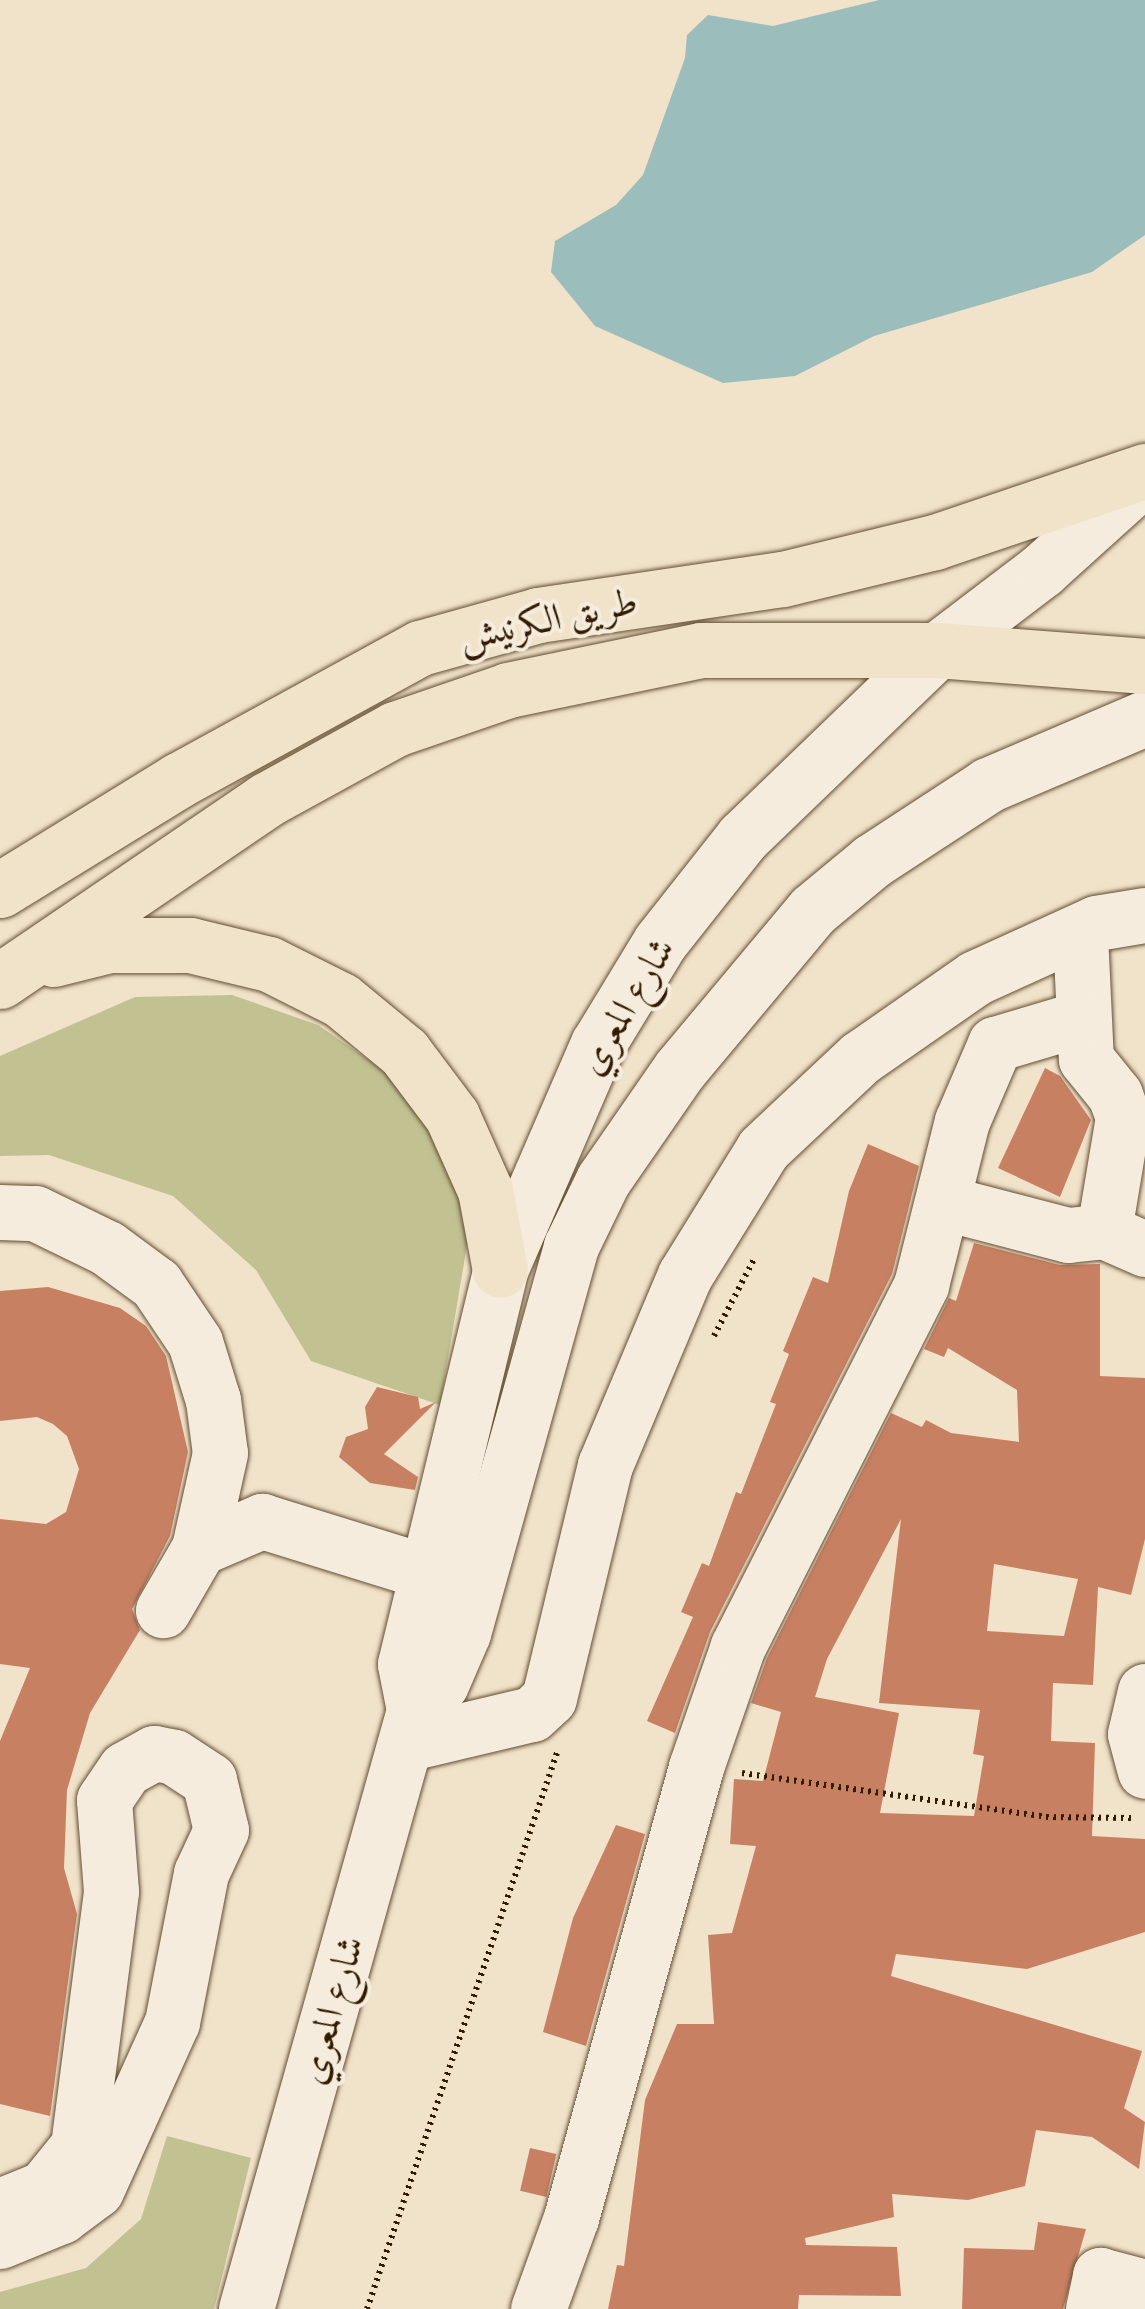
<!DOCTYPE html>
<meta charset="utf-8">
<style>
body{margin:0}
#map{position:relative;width:1145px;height:2309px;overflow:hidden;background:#f1e2ca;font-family:"IM FELL French Canon",Amiri,serif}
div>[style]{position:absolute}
.green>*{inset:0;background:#c1c192}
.water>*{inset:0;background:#9bbdbc}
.building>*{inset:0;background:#c88063;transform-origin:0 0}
.path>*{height:6px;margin-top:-3px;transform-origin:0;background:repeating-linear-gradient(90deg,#321c00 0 2.5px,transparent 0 7.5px)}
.roads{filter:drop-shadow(0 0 2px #624e32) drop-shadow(0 0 2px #624e32)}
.minor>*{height:55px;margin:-27.5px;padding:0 27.5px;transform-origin:27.5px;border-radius:27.5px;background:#f6ecdd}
.highway>*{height:55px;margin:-27.5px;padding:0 27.5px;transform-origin:27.5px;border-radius:27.5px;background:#f1e2ca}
span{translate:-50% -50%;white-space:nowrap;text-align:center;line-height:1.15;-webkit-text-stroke:8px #f6ecdd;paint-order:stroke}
.street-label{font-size:38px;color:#321c00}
</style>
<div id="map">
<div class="green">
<i style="clip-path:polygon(232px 995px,318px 1025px,386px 1072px,443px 1138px,472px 1216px,440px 1405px,311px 1361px,256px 1270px,173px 1196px,49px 1155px,0 1156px,0 1056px,135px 997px)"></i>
<i style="clip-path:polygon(167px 2136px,251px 2158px,214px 2309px,0 2309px,0 2292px,86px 2268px,141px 2219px)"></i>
</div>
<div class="water">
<i style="clip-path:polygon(879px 0,1145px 0,1145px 235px,1092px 272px,874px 336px,795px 376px,723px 383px,595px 326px,551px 272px,555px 241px,616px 205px,643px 175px,685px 58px,687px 35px,708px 15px,773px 26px)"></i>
</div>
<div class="building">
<i style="clip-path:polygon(1045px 1068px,1060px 1076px,1091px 1120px,1060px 1197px,998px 1168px)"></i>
<i style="clip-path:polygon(868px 1144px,919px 1166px,892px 1274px,710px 1632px,675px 1733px,647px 1721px,693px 1617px,681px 1612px,702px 1563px,709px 1566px,736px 1492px,741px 1494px,776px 1404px,770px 1402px,789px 1354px,783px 1351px,813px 1277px,828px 1283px,849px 1191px)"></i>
<i style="clip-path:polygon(evenodd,974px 1243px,1060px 1265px,1100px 1264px,1100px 1376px,1145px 1378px,1145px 1539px,1131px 1595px,1098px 1587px,1093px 1685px,1053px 1683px,1051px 1741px,1095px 1743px,1092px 1836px,1145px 1839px,1145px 1932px,1027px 1969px,896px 1954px,891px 1976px,1142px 2051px,1124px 2108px,1145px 2122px,1139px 2169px,1092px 2137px,1036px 2130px,1025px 2186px,968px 2200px,892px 2194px,894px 2217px,805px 2238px,806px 2245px,897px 2247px,901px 2296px,799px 2295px,798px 2309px,608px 2309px,617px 2265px,624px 2266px,645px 2100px,677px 2024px,714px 2024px,708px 1935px,732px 1933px,756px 1846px,730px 1844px,734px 1779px,763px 1781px,781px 1712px,751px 1703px,767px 1658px,891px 1413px,922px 1427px,926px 1420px,951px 1433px,1019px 1442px,1017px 1390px,948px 1348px,944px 1357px,924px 1349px,949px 1298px,956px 1301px,974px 1243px,901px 1519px,879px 1703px,980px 1710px,973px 1754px,984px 1756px,974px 1816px,880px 1813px,899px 1713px,815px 1697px,827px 1659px,901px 1519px,974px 1243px,994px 1564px,1078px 1579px,1064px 1636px,987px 1631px,994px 1564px)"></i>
<i style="clip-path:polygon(48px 1287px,120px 1308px,146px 1326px,166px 1356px,188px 1452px,170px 1536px,132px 1609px,140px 1630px,90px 1713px,67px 1790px,64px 1868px,77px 1914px,50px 2116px,0 2104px,0 1741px,30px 1668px,0 1664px,0 1519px,46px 1524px,66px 1512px,79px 1469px,67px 1436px,53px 1424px,37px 1417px,0 1421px,0 1291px)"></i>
<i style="clip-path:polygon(377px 1387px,418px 1397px,420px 1409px,436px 1402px,384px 1454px,418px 1477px,415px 1490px,370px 1483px,339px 1457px,346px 1437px,368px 1429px,365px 1407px)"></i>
<i style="clip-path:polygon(616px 1825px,645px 1834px,586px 2046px,543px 2032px,573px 1918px)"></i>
<i style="left:530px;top:2148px;width:27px;height:44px;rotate:13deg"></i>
<i style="clip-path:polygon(1038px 2222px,1086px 2229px,1063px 2309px,962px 2309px,964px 2248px,1034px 2250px)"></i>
</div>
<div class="path">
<i style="left:714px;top:1336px;width:87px;rotate:-62.5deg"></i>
<i style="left:742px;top:1773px;width:307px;rotate:8.2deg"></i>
<i style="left:1046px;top:1817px;width:85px;rotate:0.7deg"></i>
<i style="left:367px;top:2309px;width:591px;rotate:-71.14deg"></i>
</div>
<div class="roads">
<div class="minor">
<i style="left:1080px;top:934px;width:125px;rotate:87.3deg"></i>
<i style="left:1086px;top:1059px;width:46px;rotate:51.1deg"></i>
<i style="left:1115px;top:1095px;width:23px;rotate:70deg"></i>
<i style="left:1123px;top:1117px;width:116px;rotate:99.5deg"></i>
<i style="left:945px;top:1203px;width:127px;rotate:14.6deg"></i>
<i style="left:1068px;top:1235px;width:36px;rotate:-6deg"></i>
<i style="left:1104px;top:1231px;width:45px;rotate:23.7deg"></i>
<i style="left:0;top:1212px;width:35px;rotate:2deg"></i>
<i style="left:35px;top:1213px;width:80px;rotate:25.9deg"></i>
<i style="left:107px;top:1248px;width:61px;rotate:36.3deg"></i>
<i style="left:156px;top:1284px;width:70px;rotate:56.1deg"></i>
<i style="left:195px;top:1342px;width:61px;rotate:72.8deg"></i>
<i style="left:213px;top:1400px;width:53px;rotate:82.5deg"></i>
<i style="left:220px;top:1453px;width:97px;rotate:102.5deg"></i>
<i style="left:199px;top:1548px;width:72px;rotate:120.1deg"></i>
<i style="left:199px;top:1548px;width:69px;rotate:-23.2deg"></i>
<i style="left:262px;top:1521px;width:173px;rotate:17.2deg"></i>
<i style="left:1145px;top:1691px;width:44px;rotate:103.1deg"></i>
<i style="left:1135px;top:1734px;width:38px;rotate:75deg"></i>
<i style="left:414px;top:1710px;width:37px;rotate:-44deg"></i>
<i style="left:441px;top:1684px;width:56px;rotate:-66.7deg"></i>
<i style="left:463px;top:1633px;width:402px;rotate:-74.4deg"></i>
<i style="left:571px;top:1246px;width:73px;rotate:-64.1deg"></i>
<i style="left:603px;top:1180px;width:135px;rotate:-55.3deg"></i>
<i style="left:680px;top:1069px;width:207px;rotate:-50.1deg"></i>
<i style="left:813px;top:910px;width:77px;rotate:-39.7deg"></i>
<i style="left:872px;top:861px;width:139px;rotate:-33.2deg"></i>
<i style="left:988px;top:785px;width:171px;rotate:-23.1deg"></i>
<i style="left:405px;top:1744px;width:130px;rotate:-13.3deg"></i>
<i style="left:532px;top:1714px;width:23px;rotate:-43deg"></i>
<i style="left:549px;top:1698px;width:240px;rotate:-76.5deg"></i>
<i style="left:605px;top:1465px;width:206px;rotate:-67.2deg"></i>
<i style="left:685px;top:1275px;width:148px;rotate:-58.2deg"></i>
<i style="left:763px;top:1149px;width:133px;rotate:-43.2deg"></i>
<i style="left:860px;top:1058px;width:140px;rotate:-34.8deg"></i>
<i style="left:975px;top:978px;width:133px;rotate:-24.4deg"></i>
<i style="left:1096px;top:923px;width:50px;rotate:-9.3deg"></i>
<i style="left:0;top:2206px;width:48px;rotate:-22.2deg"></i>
<i style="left:44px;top:2188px;width:54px;rotate:-51deg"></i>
<i style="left:78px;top:2146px;width:257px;rotate:-82.6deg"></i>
<i style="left:111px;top:1891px;width:91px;rotate:-94.4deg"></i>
<i style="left:104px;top:1800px;width:37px;rotate:-56deg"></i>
<i style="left:125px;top:1769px;width:33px;rotate:-29deg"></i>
<i style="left:154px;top:1753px;width:20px;rotate:11deg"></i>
<i style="left:174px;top:1757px;width:42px;rotate:33.3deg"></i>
<i style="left:209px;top:1780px;width:51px;rotate:76.5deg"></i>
<i style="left:221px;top:1830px;width:47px;rotate:114.9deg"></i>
<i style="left:201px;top:1873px;width:152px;rotate:101deg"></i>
<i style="left:172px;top:2022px;width:184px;rotate:114.3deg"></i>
<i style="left:96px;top:2190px;width:44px;rotate:143.4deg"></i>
<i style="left:61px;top:2216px;width:66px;rotate:157.7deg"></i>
<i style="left:246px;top:2309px;width:622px;rotate:-74.33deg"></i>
<i style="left:414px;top:1710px;width:47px;rotate:-101.1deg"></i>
<i style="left:405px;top:1664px;width:405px;rotate:-76.4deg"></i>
<i style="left:500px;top:1270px;width:246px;rotate:-66.6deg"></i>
<i style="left:598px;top:1044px;width:119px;rotate:-58.7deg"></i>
<i style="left:660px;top:942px;width:134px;rotate:-51.7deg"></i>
<i style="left:743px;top:837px;width:269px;rotate:-43.9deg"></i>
<i style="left:937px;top:650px;width:132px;rotate:-37.3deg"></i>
<i style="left:1042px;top:570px;width:139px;rotate:-42.1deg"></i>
<i style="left:538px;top:2309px;width:97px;rotate:-70.1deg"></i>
<i style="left:571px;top:2218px;width:468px;rotate:-74.5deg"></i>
<i style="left:696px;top:1767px;width:128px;rotate:-70.9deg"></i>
<i style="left:738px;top:1646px;width:405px;rotate:-63.1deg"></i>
<i style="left:921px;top:1285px;width:169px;rotate:-76deg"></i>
<i style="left:962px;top:1121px;width:84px;rotate:-66.8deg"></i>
<i style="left:995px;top:1044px;width:91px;rotate:-16.6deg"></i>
<i style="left:1093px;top:2309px;width:35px;rotate:-78deg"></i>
<i style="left:1100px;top:2275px;width:47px;rotate:14.9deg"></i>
</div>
<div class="highway">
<i style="left:0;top:890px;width:210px;rotate:-31.6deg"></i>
<i style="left:179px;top:780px;width:275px;rotate:-28.7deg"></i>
<i style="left:420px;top:648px;width:123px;rotate:-15.6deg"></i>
<i style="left:538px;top:615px;width:248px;rotate:-8.4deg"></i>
<i style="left:783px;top:579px;width:156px;rotate:-13.7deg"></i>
<i style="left:935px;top:542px;width:222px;rotate:-18.7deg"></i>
<i style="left:53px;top:959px;width:58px;rotate:-14deg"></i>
<i style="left:109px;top:945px;width:81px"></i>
<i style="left:190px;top:945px;width:81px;rotate:13.5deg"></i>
<i style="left:269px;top:964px;width:80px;rotate:26.6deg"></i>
<i style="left:341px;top:1000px;width:82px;rotate:39.5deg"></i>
<i style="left:404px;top:1052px;width:80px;rotate:53.1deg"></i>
<i style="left:452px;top:1116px;width:81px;rotate:66deg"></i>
<i style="left:485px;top:1190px;width:81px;rotate:79.4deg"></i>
<i style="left:0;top:981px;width:322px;rotate:-34.2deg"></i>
<i style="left:266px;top:800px;width:147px;rotate:-28.8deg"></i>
<i style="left:395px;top:729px;width:120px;rotate:-19deg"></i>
<i style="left:508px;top:690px;width:197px;rotate:-11.7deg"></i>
<i style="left:701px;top:650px;width:236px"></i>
<i style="left:937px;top:650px;width:209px;rotate:4.4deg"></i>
</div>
</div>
<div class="street-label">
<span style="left:548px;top:619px;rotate:-12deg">طريق الكرنيش</span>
<span style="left:626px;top:1006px;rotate:-59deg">شارع المعري</span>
<span style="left:331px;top:2010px;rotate:-74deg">شارع المعري</span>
</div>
</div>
